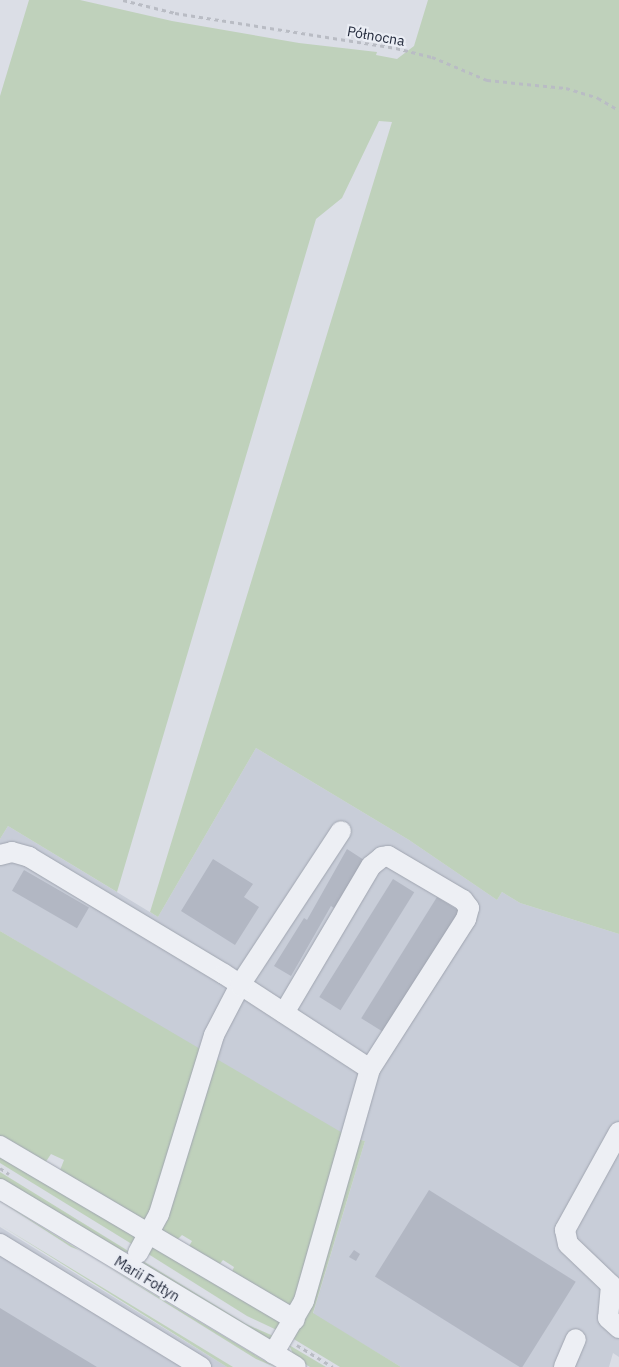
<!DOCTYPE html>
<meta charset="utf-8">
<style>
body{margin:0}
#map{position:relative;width:619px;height:1367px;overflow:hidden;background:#dbdee6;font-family:"IBM Plex Sans",sans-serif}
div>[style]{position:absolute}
.built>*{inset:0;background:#c8cdd8}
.green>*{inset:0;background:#bfd1bb}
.building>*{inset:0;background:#b2b7c3;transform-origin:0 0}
.path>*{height:2.5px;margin-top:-1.25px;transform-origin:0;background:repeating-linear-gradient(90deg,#b9bcc4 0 4px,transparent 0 8px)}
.roads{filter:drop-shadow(0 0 1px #a0a5b0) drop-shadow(0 0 1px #a0a5b0)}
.minor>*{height:20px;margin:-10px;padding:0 10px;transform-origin:10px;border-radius:10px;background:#edeff4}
span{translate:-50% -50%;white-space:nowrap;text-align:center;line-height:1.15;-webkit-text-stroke:4.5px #eaedf4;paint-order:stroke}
.street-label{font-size:14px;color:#242b3d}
</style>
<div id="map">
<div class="built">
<i style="clip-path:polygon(256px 748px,409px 840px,497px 900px,502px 892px,520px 903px,619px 934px,619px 1357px,613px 1353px,609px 1367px,401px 1367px,313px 1314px,365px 1141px,338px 1133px,0 931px,0 839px,8px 826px,158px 917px)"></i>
<i style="clip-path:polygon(0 1227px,188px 1343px,227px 1367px,0 1367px)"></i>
</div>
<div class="green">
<i style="clip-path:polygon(29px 0,80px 0,172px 21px,299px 43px,377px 52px,376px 55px,397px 59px,414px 46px,428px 0,619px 0,619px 934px,520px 903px,502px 892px,497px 900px,409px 840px,256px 748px,158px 917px,150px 912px,392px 122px,379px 121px,342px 198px,316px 219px,117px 892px,8px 826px,0 839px,0 96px)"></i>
<i style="clip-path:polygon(0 931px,202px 1050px,146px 1228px,59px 1173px,64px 1160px,51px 1154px,45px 1163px,0 1141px)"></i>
<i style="clip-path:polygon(215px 1058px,346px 1135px,294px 1307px,231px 1274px,234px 1267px,223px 1260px,219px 1265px,188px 1248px,192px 1241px,182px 1235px,177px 1240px,157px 1234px)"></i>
<i style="clip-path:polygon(357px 1139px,365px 1141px,313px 1313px,401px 1367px,340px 1367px,292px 1338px)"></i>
<i style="clip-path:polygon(0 1152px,141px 1236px,135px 1246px,0 1163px)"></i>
<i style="clip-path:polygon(0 1172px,130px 1252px,120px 1252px,0 1180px)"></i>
<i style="clip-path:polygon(0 1201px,79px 1250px,71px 1247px)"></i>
<i style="clip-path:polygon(0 1225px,233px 1367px,227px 1367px)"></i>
<i style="clip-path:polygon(151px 1243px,280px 1322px,281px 1332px,247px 1316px,145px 1252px)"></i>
<i style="clip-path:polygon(143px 1261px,246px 1324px,278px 1338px,268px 1341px,144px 1266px)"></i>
<i style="clip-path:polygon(108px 1267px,275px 1367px,256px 1359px)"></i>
<i style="clip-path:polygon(289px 1345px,326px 1367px,310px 1367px,295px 1358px)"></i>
</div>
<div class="building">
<i style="clip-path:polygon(347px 849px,364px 860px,334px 908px,331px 906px,291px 976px,274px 966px,304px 918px,307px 920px)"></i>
<i style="clip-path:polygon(213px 859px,253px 884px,244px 897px,259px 907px,235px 945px,181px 911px)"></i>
<i style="left:24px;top:870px;width:75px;height:24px;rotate:30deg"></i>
<i style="left:393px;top:879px;width:25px;height:139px;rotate:32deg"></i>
<i style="left:437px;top:897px;width:26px;height:143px;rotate:32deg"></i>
<i style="left:429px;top:1190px;width:173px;height:102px;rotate:32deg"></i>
<i style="clip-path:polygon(354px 1250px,360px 1254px,356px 1261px,349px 1257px)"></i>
<i style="clip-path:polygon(0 1308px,54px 1341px,97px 1367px,0 1367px)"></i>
</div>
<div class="path">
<i style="left:123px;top:0;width:54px;rotate:14deg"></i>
<i style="left:175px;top:13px;width:224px;rotate:9deg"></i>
<i style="left:396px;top:48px;width:37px;rotate:14deg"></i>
<i style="left:432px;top:57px;width:60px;rotate:22.7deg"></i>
<i style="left:487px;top:80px;width:79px;rotate:5.8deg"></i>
<i style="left:566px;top:88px;width:34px;rotate:17deg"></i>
<i style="left:598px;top:98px;width:24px;rotate:30deg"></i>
<i style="left:0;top:1168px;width:11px;rotate:34deg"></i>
<i style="left:297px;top:1345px;width:42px;rotate:31.4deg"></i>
</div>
<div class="roads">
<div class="minor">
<i style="left:0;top:855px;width:12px;rotate:-14deg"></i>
<i style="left:12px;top:852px;width:18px;rotate:16deg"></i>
<i style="left:29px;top:857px;width:227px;rotate:31deg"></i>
<i style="left:224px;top:974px;width:174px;rotate:33.1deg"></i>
<i style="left:370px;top:1069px;width:241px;rotate:105.9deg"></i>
<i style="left:304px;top:1301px;width:61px;rotate:120.3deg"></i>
<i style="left:284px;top:1013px;width:171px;rotate:-59.4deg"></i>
<i style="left:371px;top:866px;width:14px;rotate:-39deg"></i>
<i style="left:382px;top:857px;width:6px;rotate:-9deg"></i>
<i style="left:388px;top:856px;width:87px;rotate:30.4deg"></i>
<i style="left:463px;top:900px;width:10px;rotate:53deg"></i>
<i style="left:469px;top:908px;width:11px;rotate:105deg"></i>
<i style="left:466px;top:919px;width:178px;rotate:122.6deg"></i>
<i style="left:619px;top:1132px;width:112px;rotate:118.9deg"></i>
<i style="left:565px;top:1230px;width:14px;rotate:78deg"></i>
<i style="left:568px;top:1244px;width:59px;rotate:43.6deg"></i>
<i style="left:611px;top:1285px;width:33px;rotate:95deg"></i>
<i style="left:608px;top:1318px;width:15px;rotate:42deg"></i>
<i style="left:0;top:1146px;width:342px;rotate:30.5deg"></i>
<i style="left:0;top:1189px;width:345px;rotate:31deg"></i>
<i style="left:0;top:1244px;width:236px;rotate:31.5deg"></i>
<i style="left:138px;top:1253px;width:44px;rotate:-61.7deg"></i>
<i style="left:159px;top:1214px;width:187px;rotate:-72.9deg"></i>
<i style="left:214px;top:1035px;width:56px;rotate:-62.5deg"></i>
<i style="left:240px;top:985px;width:184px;rotate:-56.7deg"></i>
<i style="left:564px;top:1367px;width:30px;rotate:-67deg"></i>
</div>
</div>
<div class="street-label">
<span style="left:376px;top:36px;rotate:10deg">Północna</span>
<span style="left:147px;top:1279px;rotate:31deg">Marii Fołtyn</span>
</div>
</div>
